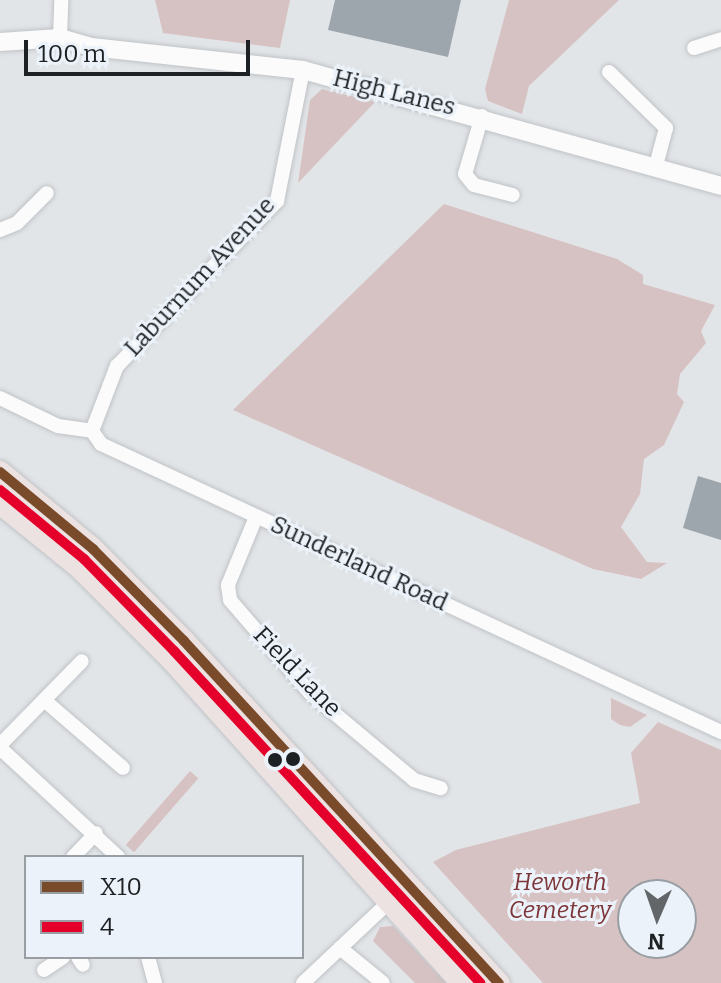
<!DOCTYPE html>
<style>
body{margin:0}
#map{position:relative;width:721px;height:983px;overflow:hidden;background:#e2e5e8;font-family:Bitter,serif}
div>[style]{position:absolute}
.green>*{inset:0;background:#d7c2c3;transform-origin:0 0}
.building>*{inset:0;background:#9da5ad}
.roads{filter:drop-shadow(0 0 2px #c0c3c6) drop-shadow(0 0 2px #c0c3c6)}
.minor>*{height:14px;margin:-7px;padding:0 7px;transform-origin:7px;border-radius:7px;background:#fbfbfc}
.tertiary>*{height:18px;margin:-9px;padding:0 9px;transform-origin:9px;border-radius:9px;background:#fbfbfc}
.trunk>*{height:22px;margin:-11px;padding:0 11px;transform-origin:11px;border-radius:11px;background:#ede2e2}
.bus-1>*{height:10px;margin:-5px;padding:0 5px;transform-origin:5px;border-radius:5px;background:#7a4b2a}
.bus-2>*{height:10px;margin:-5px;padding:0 5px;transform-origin:5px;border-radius:5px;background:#e4002b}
.dots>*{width:22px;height:22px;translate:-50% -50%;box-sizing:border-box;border:4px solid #ebf2f9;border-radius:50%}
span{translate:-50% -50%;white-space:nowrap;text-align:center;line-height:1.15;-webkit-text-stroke:6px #ebf2f9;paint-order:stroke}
.street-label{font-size:24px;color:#1e2123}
.park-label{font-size:24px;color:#7d3638;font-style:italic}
.legend{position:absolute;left:24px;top:855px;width:280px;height:104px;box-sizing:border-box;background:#ebf2f9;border:2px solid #999ea3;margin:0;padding:10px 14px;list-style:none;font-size:24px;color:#1e2123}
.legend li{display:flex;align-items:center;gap:16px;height:40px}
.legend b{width:40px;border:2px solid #999ea3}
.north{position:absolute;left:617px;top:879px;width:80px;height:80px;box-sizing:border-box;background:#ebf2f9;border:2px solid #999ea3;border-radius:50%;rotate:182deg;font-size:22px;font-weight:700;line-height:32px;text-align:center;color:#1e2123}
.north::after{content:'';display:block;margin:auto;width:28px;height:36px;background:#636668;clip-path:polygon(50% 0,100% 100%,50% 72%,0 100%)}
.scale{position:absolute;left:24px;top:40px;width:226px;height:36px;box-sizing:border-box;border:4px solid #1e2123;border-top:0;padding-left:10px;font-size:24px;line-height:28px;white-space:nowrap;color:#1e2123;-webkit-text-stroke:6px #ebf2f9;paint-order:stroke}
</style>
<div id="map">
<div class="green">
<i style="clip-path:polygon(155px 0,290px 0,280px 48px,163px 33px)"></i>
<i style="clip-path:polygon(509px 0,619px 0,529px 86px,522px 114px,488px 101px,485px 89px)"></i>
<i style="clip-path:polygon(322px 89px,375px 102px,298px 183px,310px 100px)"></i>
<i style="clip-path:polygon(444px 204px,617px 259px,643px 275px,643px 284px,715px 305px,701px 331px,706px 343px,680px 374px,677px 394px,684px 402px,664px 445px,644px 459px,640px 494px,621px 527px,647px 562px,667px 563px,641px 579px,593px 569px,233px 410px)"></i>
<i style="clip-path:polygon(611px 698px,647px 715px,630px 727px,620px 725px,611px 719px)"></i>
<i style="clip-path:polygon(evenodd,658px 722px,721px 750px,721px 983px,543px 983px,433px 862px,456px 850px,640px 803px,631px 753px,658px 722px,633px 895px,681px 895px,681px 943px,633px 943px,633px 895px)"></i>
<i style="left:190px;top:771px;width:11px;height:98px;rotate:41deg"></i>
<i style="clip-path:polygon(393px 926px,446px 983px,415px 983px,373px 941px,380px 927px)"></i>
</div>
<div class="building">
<i style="clip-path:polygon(335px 0,461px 0,448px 57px,328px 30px)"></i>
<i style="clip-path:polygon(698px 476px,721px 483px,721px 540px,683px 528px)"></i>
</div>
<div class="roads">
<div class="minor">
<i style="left:60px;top:38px;width:38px;rotate:-88deg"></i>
<i style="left:694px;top:48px;width:28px;rotate:-18deg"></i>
<i style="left:609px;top:72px;width:80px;rotate:44.5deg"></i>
<i style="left:666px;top:128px;width:42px;rotate:105deg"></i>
<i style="left:482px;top:116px;width:60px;rotate:106.3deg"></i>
<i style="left:465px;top:174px;width:14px;rotate:51deg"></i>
<i style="left:474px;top:185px;width:40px;rotate:14.4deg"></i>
<i style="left:0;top:230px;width:18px;rotate:-22deg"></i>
<i style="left:17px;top:223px;width:42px;rotate:-45deg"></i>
<i style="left:0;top:398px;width:64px;rotate:25.8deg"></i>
<i style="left:58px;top:426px;width:34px;rotate:8deg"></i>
<i style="left:92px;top:431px;width:16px;rotate:55deg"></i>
<i style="left:101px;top:444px;width:684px;rotate:24.92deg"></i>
<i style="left:92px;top:431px;width:70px;rotate:-69deg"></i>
<i style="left:117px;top:366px;width:230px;rotate:-45.9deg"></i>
<i style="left:277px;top:201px;width:134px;rotate:-78.8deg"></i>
<i style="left:256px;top:517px;width:74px;rotate:112.4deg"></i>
<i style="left:228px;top:585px;width:15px;rotate:82deg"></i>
<i style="left:230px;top:600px;width:123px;rotate:49.3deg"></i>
<i style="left:310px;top:693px;width:136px;rotate:39.9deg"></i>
<i style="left:414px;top:780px;width:28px;rotate:17deg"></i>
<i style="left:44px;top:700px;width:104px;rotate:40.7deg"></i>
<i style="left:0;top:745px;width:117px;rotate:-45.7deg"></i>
<i style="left:0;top:748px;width:161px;rotate:42.7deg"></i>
<i style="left:73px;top:857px;width:33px;rotate:-46deg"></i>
<i style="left:340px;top:948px;width:55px;rotate:39.1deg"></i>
<i style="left:78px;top:957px;width:9px;rotate:58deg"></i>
<i style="left:148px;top:957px;width:27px;rotate:75deg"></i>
<i style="left:44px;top:970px;width:23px;rotate:-34deg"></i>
<i style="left:303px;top:983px;width:144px;rotate:-43.3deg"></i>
</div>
<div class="tertiary">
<i style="left:0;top:42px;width:60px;rotate:-3.8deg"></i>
<i style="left:60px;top:38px;width:32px;rotate:16deg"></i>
<i style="left:91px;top:47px;width:213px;rotate:6.2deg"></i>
<i style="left:303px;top:70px;width:434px;rotate:15.5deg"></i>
</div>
<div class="trunk">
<i style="left:0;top:472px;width:121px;rotate:39.6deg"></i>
<i style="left:93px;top:549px;width:129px;rotate:45.3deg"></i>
<i style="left:184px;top:641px;width:465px;rotate:47.4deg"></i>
<i style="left:0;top:503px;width:102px;rotate:39deg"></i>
<i style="left:79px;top:567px;width:134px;rotate:45deg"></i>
<i style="left:174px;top:662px;width:431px;rotate:48.1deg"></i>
</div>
</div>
<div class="bus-1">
<i style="left:0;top:472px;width:121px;rotate:39.6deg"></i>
<i style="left:93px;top:549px;width:129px;rotate:45.3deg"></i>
<i style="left:184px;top:641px;width:465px;rotate:47.4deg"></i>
</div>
<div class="bus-2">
<i style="left:0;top:490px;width:109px;rotate:39.4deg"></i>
<i style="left:84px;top:559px;width:129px;rotate:45.6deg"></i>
<i style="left:174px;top:651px;width:452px;rotate:47.3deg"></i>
</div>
<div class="dots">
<i style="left:293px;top:759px;background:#1e2123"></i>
<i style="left:275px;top:760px;background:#1e2123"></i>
</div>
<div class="street-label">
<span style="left:394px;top:93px;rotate:14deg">High Lanes</span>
<span style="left:200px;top:277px;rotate:-47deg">Laburnum Avenue</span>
<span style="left:359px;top:564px;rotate:25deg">Sunderland Road</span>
<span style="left:297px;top:672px;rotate:46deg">Field Lane</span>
</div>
<div class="park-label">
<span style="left:560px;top:897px">Heworth<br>Cemetery</span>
</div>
<ul class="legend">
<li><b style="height:10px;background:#7a4b2a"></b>X10</li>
<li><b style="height:10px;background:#e4002b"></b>4</li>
</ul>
<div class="north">N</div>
<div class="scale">100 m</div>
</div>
